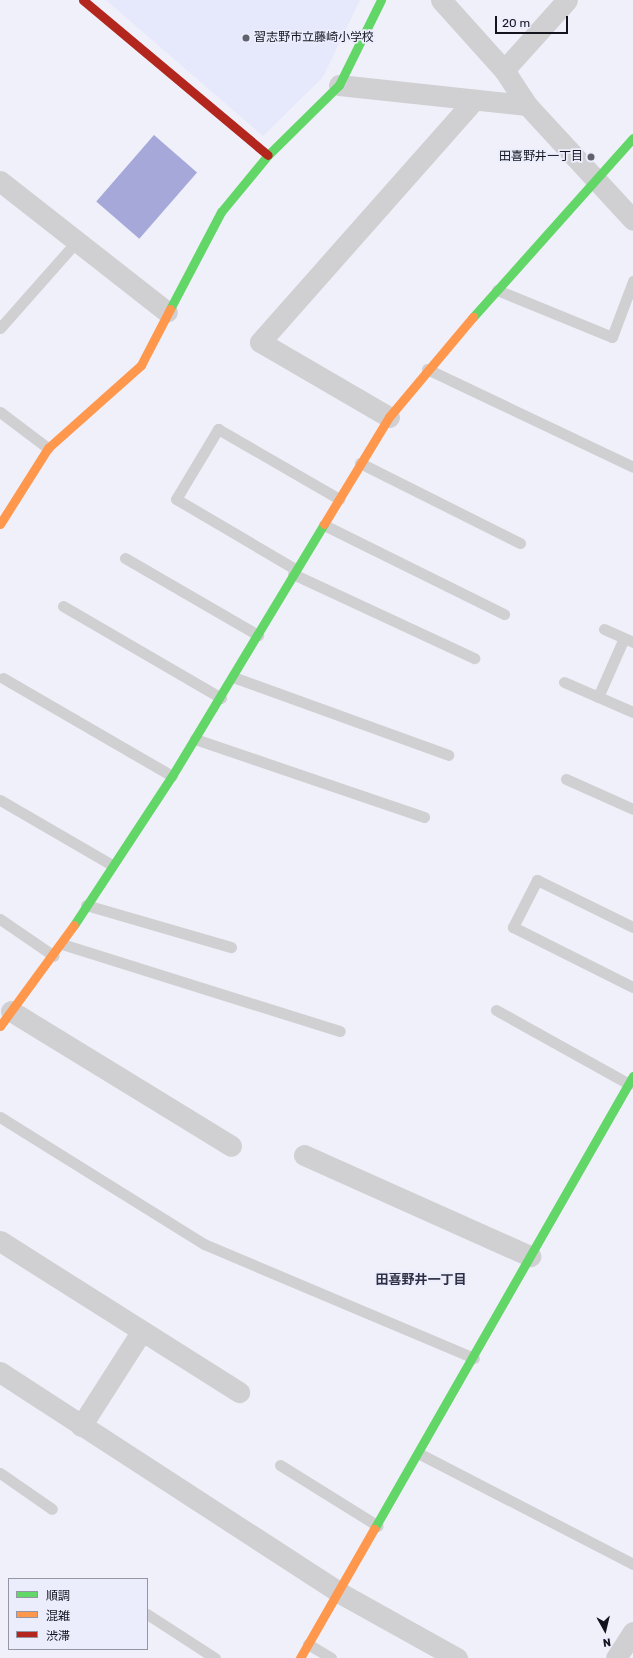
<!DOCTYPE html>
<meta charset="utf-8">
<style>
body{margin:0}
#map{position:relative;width:633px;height:1658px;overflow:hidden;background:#eff0f9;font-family:Rubik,"Noto Sans JP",sans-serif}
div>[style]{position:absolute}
.built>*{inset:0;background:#e6e8fc}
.water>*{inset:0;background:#a5a8d8;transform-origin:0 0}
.lane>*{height:11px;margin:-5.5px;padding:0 5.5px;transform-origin:5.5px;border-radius:5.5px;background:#d0d0d3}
.street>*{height:21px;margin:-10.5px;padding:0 10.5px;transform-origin:10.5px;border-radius:10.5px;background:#d0d0d3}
.fast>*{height:9px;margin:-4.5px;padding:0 4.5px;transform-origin:4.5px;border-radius:4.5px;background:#63d668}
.slow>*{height:9px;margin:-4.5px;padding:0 4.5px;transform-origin:4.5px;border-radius:4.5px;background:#ff974d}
.jam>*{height:9px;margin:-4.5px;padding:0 4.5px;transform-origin:4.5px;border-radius:4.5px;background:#b3261e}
.dots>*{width:11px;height:11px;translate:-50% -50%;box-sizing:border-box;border:2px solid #ebedfd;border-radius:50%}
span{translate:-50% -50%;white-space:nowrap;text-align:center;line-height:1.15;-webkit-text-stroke:3.5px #ebedfd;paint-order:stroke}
.poi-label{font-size:12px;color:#13141e}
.left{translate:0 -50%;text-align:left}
.right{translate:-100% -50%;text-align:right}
.neighbourhood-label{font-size:13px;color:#2e2f44;font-weight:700}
.legend{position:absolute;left:8px;top:1578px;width:140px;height:72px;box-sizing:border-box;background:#ebedfd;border:1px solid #9596a4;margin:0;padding:5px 7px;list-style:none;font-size:12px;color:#13141e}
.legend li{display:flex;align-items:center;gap:8px;height:20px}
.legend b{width:20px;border:1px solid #9596a4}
.north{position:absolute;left:585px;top:1610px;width:40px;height:40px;-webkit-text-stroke:3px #ebedfd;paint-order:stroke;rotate:172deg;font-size:11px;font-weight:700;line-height:16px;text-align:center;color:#13141e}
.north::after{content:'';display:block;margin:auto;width:14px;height:18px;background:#13141e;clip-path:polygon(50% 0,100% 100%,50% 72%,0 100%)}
.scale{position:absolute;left:495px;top:16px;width:73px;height:18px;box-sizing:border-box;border:2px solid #13141e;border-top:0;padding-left:5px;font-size:12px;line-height:14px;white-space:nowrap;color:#13141e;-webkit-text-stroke:3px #ebedfd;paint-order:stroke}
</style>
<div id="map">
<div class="built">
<i style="clip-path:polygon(106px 0,360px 0,323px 77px,263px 136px)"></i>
</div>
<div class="water">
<i style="left:154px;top:135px;width:57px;height:88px;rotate:41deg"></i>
</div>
<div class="lane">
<i style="left:497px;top:290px;width:124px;rotate:22.2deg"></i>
<i style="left:612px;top:337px;width:60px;rotate:-69.4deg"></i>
<i style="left:0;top:328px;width:116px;rotate:-48.5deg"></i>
<i style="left:427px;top:369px;width:228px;rotate:25.4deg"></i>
<i style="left:0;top:412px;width:60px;rotate:36.9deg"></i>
<i style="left:360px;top:463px;width:179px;rotate:26.6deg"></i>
<i style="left:324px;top:525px;width:201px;rotate:26.3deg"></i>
<i style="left:125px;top:558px;width:154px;rotate:30.1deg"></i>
<i style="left:295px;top:569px;width:138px;rotate:-149.5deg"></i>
<i style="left:176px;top:499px;width:82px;rotate:-59deg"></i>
<i style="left:218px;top:429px;width:140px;rotate:30deg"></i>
<i style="left:293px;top:574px;width:200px;rotate:24.9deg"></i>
<i style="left:63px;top:606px;width:183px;rotate:30.2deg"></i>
<i style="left:604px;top:629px;width:32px;rotate:24deg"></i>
<i style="left:233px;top:677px;width:229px;rotate:19.9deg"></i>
<i style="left:3px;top:678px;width:195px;rotate:30.1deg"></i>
<i style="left:564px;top:682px;width:75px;rotate:23.5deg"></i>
<i style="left:598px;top:697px;width:64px;rotate:-66.2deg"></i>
<i style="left:195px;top:739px;width:242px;rotate:18.8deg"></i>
<i style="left:566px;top:779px;width:73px;rotate:24.1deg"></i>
<i style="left:0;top:800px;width:129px;rotate:30.1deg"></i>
<i style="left:86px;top:905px;width:151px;rotate:16.2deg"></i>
<i style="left:0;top:919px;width:65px;rotate:34.4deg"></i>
<i style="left:633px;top:927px;width:107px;rotate:-153.9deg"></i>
<i style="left:537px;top:880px;width:53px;rotate:117.1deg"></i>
<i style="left:513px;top:927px;width:134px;rotate:26.6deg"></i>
<i style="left:62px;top:944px;width:291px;rotate:17.4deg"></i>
<i style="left:496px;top:1010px;width:152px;rotate:29.1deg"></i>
<i style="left:0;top:1117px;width:240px;rotate:31.9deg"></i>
<i style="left:204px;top:1244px;width:293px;rotate:22.9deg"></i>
<i style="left:420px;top:1454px;width:240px;rotate:27.3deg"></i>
<i style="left:280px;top:1465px;width:115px;rotate:31.9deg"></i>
<i style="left:0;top:1473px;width:63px;rotate:34.7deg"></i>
<i style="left:147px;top:1614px;width:81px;rotate:32.9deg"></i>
<i style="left:308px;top:1644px;width:27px;rotate:31deg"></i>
</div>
<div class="street">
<i style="left:441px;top:0;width:94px;rotate:48deg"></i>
<i style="left:504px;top:70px;width:42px;rotate:56.7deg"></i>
<i style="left:527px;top:105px;width:156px;rotate:47.3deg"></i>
<i style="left:504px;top:70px;width:94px;rotate:-48deg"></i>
<i style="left:339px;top:85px;width:189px;rotate:6.1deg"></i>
<i style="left:0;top:181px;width:212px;rotate:38.1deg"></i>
<i style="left:389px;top:417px;width:149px;rotate:-149.8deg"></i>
<i style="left:260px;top:342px;width:322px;rotate:-48.5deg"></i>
<i style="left:11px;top:1011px;width:258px;rotate:31.5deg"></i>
<i style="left:304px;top:1155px;width:248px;rotate:24.1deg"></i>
<i style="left:0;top:1241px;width:283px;rotate:32.3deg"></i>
<i style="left:0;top:1372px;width:406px;rotate:33deg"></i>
<i style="left:340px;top:1593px;width:134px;rotate:29.1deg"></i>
<i style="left:81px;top:1426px;width:112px;rotate:-57.4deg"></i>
<i style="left:616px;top:1658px;width:31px;rotate:-57deg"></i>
</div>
<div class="fast">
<i style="left:170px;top:309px;width:110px;rotate:-62.3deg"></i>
<i style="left:221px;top:212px;width:74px;rotate:-50.5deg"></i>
<i style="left:268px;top:155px;width:100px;rotate:-44.6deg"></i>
<i style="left:339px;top:85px;width:95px;rotate:-63.7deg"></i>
<i style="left:473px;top:317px;width:240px;rotate:-48.2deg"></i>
<i style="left:74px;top:925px;width:178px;rotate:-56.7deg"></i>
<i style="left:172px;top:776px;width:294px;rotate:-58.9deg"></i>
<i style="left:374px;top:1529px;width:522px;rotate:-60.24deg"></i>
</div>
<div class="slow">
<i style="left:0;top:524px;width:90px;rotate:-57.7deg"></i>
<i style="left:48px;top:448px;width:125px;rotate:-41.7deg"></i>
<i style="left:141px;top:365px;width:63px;rotate:-62.6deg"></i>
<i style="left:324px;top:524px;width:125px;rotate:-58.7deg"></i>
<i style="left:389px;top:417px;width:131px;rotate:-50deg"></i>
<i style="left:0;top:1026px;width:125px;rotate:-53.8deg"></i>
<i style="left:300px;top:1658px;width:149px;rotate:-60.2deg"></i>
</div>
<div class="jam">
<i style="left:83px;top:0;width:241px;rotate:40deg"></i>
</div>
<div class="dots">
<i style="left:246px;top:38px;background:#60616b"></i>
<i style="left:591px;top:157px;background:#60616b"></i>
</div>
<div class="poi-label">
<span class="left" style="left:254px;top:38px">習志野市立藤崎小学校</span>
<span class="right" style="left:583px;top:157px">田喜野井一丁目</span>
</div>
<div class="neighbourhood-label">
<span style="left:421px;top:1280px">田喜野井一丁目</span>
</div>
<ul class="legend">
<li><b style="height:5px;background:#63d668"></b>順調</li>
<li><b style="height:5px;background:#ff974d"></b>混雑</li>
<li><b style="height:5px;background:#b3261e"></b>渋滞</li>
</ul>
<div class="north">N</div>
<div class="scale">20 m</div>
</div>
